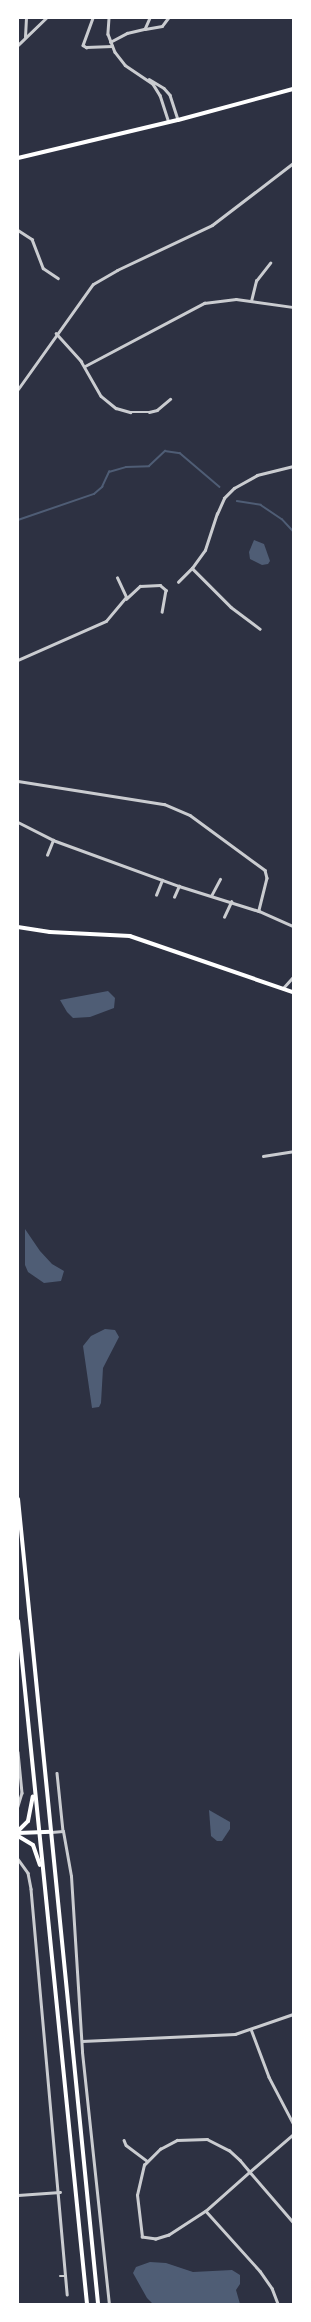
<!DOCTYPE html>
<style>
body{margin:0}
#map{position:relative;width:311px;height:2322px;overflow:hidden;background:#2d3142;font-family:"DM Sans",sans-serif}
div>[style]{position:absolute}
.water>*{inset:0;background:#4f5d75}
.stream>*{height:1.5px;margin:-0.75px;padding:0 0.75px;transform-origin:0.75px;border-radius:0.75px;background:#4f5d75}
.minor>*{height:2.5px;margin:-1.25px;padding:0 1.25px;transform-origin:1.25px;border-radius:1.25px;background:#caccd0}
.tertiary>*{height:3px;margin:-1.5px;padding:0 1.5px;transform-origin:1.5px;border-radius:1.5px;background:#caccd0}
.secondary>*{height:3.5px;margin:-1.75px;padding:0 1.75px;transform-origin:1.75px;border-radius:1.75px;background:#fff}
.primary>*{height:4px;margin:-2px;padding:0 2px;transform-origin:2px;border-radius:2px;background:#fff}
.trunk>*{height:4px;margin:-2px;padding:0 2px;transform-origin:2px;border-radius:2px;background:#fff}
span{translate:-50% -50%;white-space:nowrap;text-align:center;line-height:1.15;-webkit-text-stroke:3px #fff;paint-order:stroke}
.frame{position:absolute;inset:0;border:19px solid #fff;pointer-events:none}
</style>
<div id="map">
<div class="water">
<i style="clip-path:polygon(254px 540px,264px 544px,270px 561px,268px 564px,262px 565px,250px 559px,249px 552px)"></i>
<i style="clip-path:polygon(108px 991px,115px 998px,114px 1008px,90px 1017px,73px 1018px,67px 1012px,60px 1000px)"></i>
<i style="clip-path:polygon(25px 1229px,40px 1251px,52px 1264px,64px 1271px,61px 1281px,44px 1283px,28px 1272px,25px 1265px)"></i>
<i style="clip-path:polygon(105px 1329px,115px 1330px,119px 1337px,103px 1368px,101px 1403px,99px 1407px,92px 1408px,83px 1346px,91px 1336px)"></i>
<i style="clip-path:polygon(209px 1810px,230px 1822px,230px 1829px,222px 1841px,217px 1841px,211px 1836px)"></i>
<i style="clip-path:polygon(150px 2262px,166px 2263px,193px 2272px,232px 2270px,240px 2275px,240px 2284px,236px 2290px,240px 2304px,153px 2304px,147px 2298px,133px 2273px,136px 2267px)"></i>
</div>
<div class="stream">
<i style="left:237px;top:501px;width:24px;rotate:9deg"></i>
<i style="left:261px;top:505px;width:25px;rotate:34deg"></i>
<i style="left:282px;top:519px;width:16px;rotate:47deg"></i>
<i style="left:18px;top:520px;width:80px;rotate:-18.9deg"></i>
<i style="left:94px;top:494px;width:11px;rotate:-41deg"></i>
<i style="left:102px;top:487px;width:17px;rotate:-65deg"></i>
<i style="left:109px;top:472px;width:18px;rotate:-16deg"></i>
<i style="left:126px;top:467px;width:23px;rotate:-2deg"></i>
<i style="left:149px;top:466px;width:22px;rotate:-43deg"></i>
<i style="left:165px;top:451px;width:15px;rotate:8deg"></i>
<i style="left:180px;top:453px;width:52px;rotate:40.4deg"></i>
</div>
<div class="minor">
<i style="left:93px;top:18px;width:29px;rotate:110deg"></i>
<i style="left:83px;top:45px;width:4px;rotate:34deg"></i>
<i style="left:86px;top:47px;width:26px;rotate:-2deg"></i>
<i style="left:109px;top:18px;width:16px;rotate:94deg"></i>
<i style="left:108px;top:34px;width:19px;rotate:69deg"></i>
<i style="left:115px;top:52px;width:16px;rotate:52deg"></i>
<i style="left:125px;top:65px;width:34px;rotate:34deg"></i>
<i style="left:153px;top:84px;width:13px;rotate:58deg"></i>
<i style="left:160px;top:95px;width:28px;rotate:72deg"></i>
<i style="left:150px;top:18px;width:12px;rotate:114deg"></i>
<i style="left:145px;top:29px;width:17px;rotate:-10deg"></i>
<i style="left:162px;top:26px;width:10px;rotate:-53deg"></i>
<i style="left:25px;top:37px;width:19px;rotate:-87deg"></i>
<i style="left:110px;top:42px;width:19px;rotate:-28deg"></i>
<i style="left:127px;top:33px;width:18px;rotate:-13deg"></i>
<i style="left:18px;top:45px;width:39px;rotate:-44deg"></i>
<i style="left:149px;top:79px;width:17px;rotate:31deg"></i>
<i style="left:164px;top:88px;width:9px;rotate:49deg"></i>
<i style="left:170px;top:95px;width:26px;rotate:72deg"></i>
<i style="left:18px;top:230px;width:17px;rotate:33deg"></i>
<i style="left:32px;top:239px;width:31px;rotate:69deg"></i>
<i style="left:43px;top:268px;width:18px;rotate:34deg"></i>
<i style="left:251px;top:301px;width:21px;rotate:-76deg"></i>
<i style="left:256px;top:281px;width:23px;rotate:-52deg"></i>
<i style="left:56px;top:333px;width:38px;rotate:48deg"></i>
<i style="left:81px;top:361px;width:40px;rotate:60.3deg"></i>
<i style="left:101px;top:396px;width:19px;rotate:39deg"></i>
<i style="left:116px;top:408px;width:15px;rotate:16deg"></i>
<i style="left:130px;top:412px;width:19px"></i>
<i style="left:149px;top:412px;width:8px;rotate:-14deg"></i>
<i style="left:157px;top:410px;width:17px;rotate:-40deg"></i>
<i style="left:85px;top:366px;width:135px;rotate:-27.9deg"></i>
<i style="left:204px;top:303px;width:32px;rotate:-7deg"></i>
<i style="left:236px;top:299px;width:58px;rotate:8deg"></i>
<i style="left:192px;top:568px;width:55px;rotate:45deg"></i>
<i style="left:231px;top:607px;width:36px;rotate:37deg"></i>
<i style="left:178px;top:582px;width:20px;rotate:-45deg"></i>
<i style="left:192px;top:568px;width:22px;rotate:-54deg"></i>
<i style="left:205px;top:550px;width:38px;rotate:-72deg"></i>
<i style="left:217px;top:514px;width:17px;rotate:-66deg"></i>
<i style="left:224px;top:498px;width:14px;rotate:-45deg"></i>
<i style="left:234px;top:488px;width:26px;rotate:-29deg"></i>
<i style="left:257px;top:475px;width:37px;rotate:-14deg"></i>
<i style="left:126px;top:599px;width:19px;rotate:-43deg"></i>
<i style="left:140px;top:586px;width:20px;rotate:-3deg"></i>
<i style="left:160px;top:585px;width:8px;rotate:40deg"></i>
<i style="left:166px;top:590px;width:22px;rotate:100deg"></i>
<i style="left:18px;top:660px;width:96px;rotate:-23.9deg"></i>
<i style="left:106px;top:621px;width:31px;rotate:-50deg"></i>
<i style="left:126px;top:597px;width:21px;rotate:-115deg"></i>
<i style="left:18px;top:781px;width:148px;rotate:9deg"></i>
<i style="left:164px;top:804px;width:28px;rotate:23deg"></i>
<i style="left:190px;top:815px;width:93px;rotate:36.3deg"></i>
<i style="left:265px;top:870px;width:8px;rotate:76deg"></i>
<i style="left:267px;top:878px;width:34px;rotate:104deg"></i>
<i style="left:259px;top:911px;width:37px;rotate:24deg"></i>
<i style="left:18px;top:822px;width:39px;rotate:27deg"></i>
<i style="left:53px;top:840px;width:134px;rotate:20.1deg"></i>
<i style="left:179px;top:886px;width:84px;rotate:17.4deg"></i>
<i style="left:47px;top:855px;width:16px;rotate:-68deg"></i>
<i style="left:156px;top:895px;width:16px;rotate:-68deg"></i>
<i style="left:211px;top:896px;width:19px;rotate:-62deg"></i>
<i style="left:174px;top:897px;width:12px;rotate:-66deg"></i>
<i style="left:224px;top:917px;width:17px;rotate:-65deg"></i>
<i style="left:283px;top:988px;width:15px;rotate:-48deg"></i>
<i style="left:263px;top:1156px;width:30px;rotate:-9deg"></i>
<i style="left:18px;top:1752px;width:41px;rotate:84.4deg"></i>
<i style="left:22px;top:1793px;width:14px;rotate:107deg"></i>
<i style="left:57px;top:1773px;width:58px;rotate:84.1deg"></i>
<i style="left:18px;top:1859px;width:17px;rotate:54deg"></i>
<i style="left:28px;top:1873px;width:16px;rotate:79deg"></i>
<i style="left:31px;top:1889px;width:407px;rotate:84.9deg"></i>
<i style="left:251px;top:2029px;width:51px;rotate:69.4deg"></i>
<i style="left:269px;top:2077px;width:52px;rotate:62.4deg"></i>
<i style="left:82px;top:2041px;width:153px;rotate:-2.6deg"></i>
<i style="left:235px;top:2034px;width:61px;rotate:-19deg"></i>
<i style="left:293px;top:2135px;width:57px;rotate:139.3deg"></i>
<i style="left:250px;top:2172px;width:59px;rotate:138.4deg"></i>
<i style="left:206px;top:2211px;width:44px;rotate:147deg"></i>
<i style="left:169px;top:2235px;width:14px;rotate:163deg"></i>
<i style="left:156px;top:2239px;width:14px;rotate:-172deg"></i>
<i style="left:142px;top:2237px;width:42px;rotate:-96.8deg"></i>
<i style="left:137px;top:2195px;width:31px;rotate:-77deg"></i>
<i style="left:144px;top:2165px;width:23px;rotate:-45deg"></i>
<i style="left:160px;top:2149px;width:19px;rotate:-28deg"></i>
<i style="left:177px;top:2140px;width:30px;rotate:-2deg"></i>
<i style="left:207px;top:2139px;width:25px;rotate:27deg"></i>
<i style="left:229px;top:2150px;width:15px;rotate:42deg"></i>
<i style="left:240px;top:2160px;width:16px;rotate:50deg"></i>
<i style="left:250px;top:2172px;width:66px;rotate:49.3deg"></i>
<i style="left:124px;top:2140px;width:5px;rotate:68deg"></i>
<i style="left:126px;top:2145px;width:26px;rotate:37deg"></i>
<i style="left:18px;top:2195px;width:42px;rotate:-4.1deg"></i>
<i style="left:206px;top:2211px;width:81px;rotate:48deg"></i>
<i style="left:260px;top:2271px;width:21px;rotate:55deg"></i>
<i style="left:272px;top:2288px;width:17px;rotate:69deg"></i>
<i style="left:60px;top:2276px;width:6px"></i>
</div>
<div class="tertiary">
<i style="left:18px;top:389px;width:129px;rotate:-54.5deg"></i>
<i style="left:93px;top:284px;width:28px;rotate:-30deg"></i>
<i style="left:117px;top:270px;width:105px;rotate:-25.3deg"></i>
<i style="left:212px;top:225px;width:102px;rotate:-37.4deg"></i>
<i style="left:51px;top:1832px;width:12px;rotate:-5deg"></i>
<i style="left:63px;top:1831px;width:46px;rotate:79.9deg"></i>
<i style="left:71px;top:1876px;width:176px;rotate:86.4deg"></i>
<i style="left:82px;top:2052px;width:253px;rotate:83.9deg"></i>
</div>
<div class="secondary">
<i style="left:18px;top:927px;width:32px;rotate:9deg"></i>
<i style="left:50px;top:932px;width:80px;rotate:2.9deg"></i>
<i style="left:130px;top:936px;width:172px;rotate:19deg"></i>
<i style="left:18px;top:1833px;width:33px;rotate:-2deg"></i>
</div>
<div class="primary">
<i style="left:18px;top:158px;width:164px;rotate:-13.4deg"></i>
<i style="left:178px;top:120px;width:119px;rotate:-15.1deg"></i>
</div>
<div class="trunk">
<i style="left:18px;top:1499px;width:809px;rotate:84.32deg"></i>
<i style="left:18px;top:1621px;width:686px;rotate:84.23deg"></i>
<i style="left:18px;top:1831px;width:14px;rotate:-45deg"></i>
<i style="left:28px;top:1821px;width:25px;rotate:-79deg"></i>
<i style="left:18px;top:1836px;width:17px;rotate:31deg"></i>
<i style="left:33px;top:1845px;width:21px;rotate:71deg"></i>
</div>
<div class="frame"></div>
</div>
